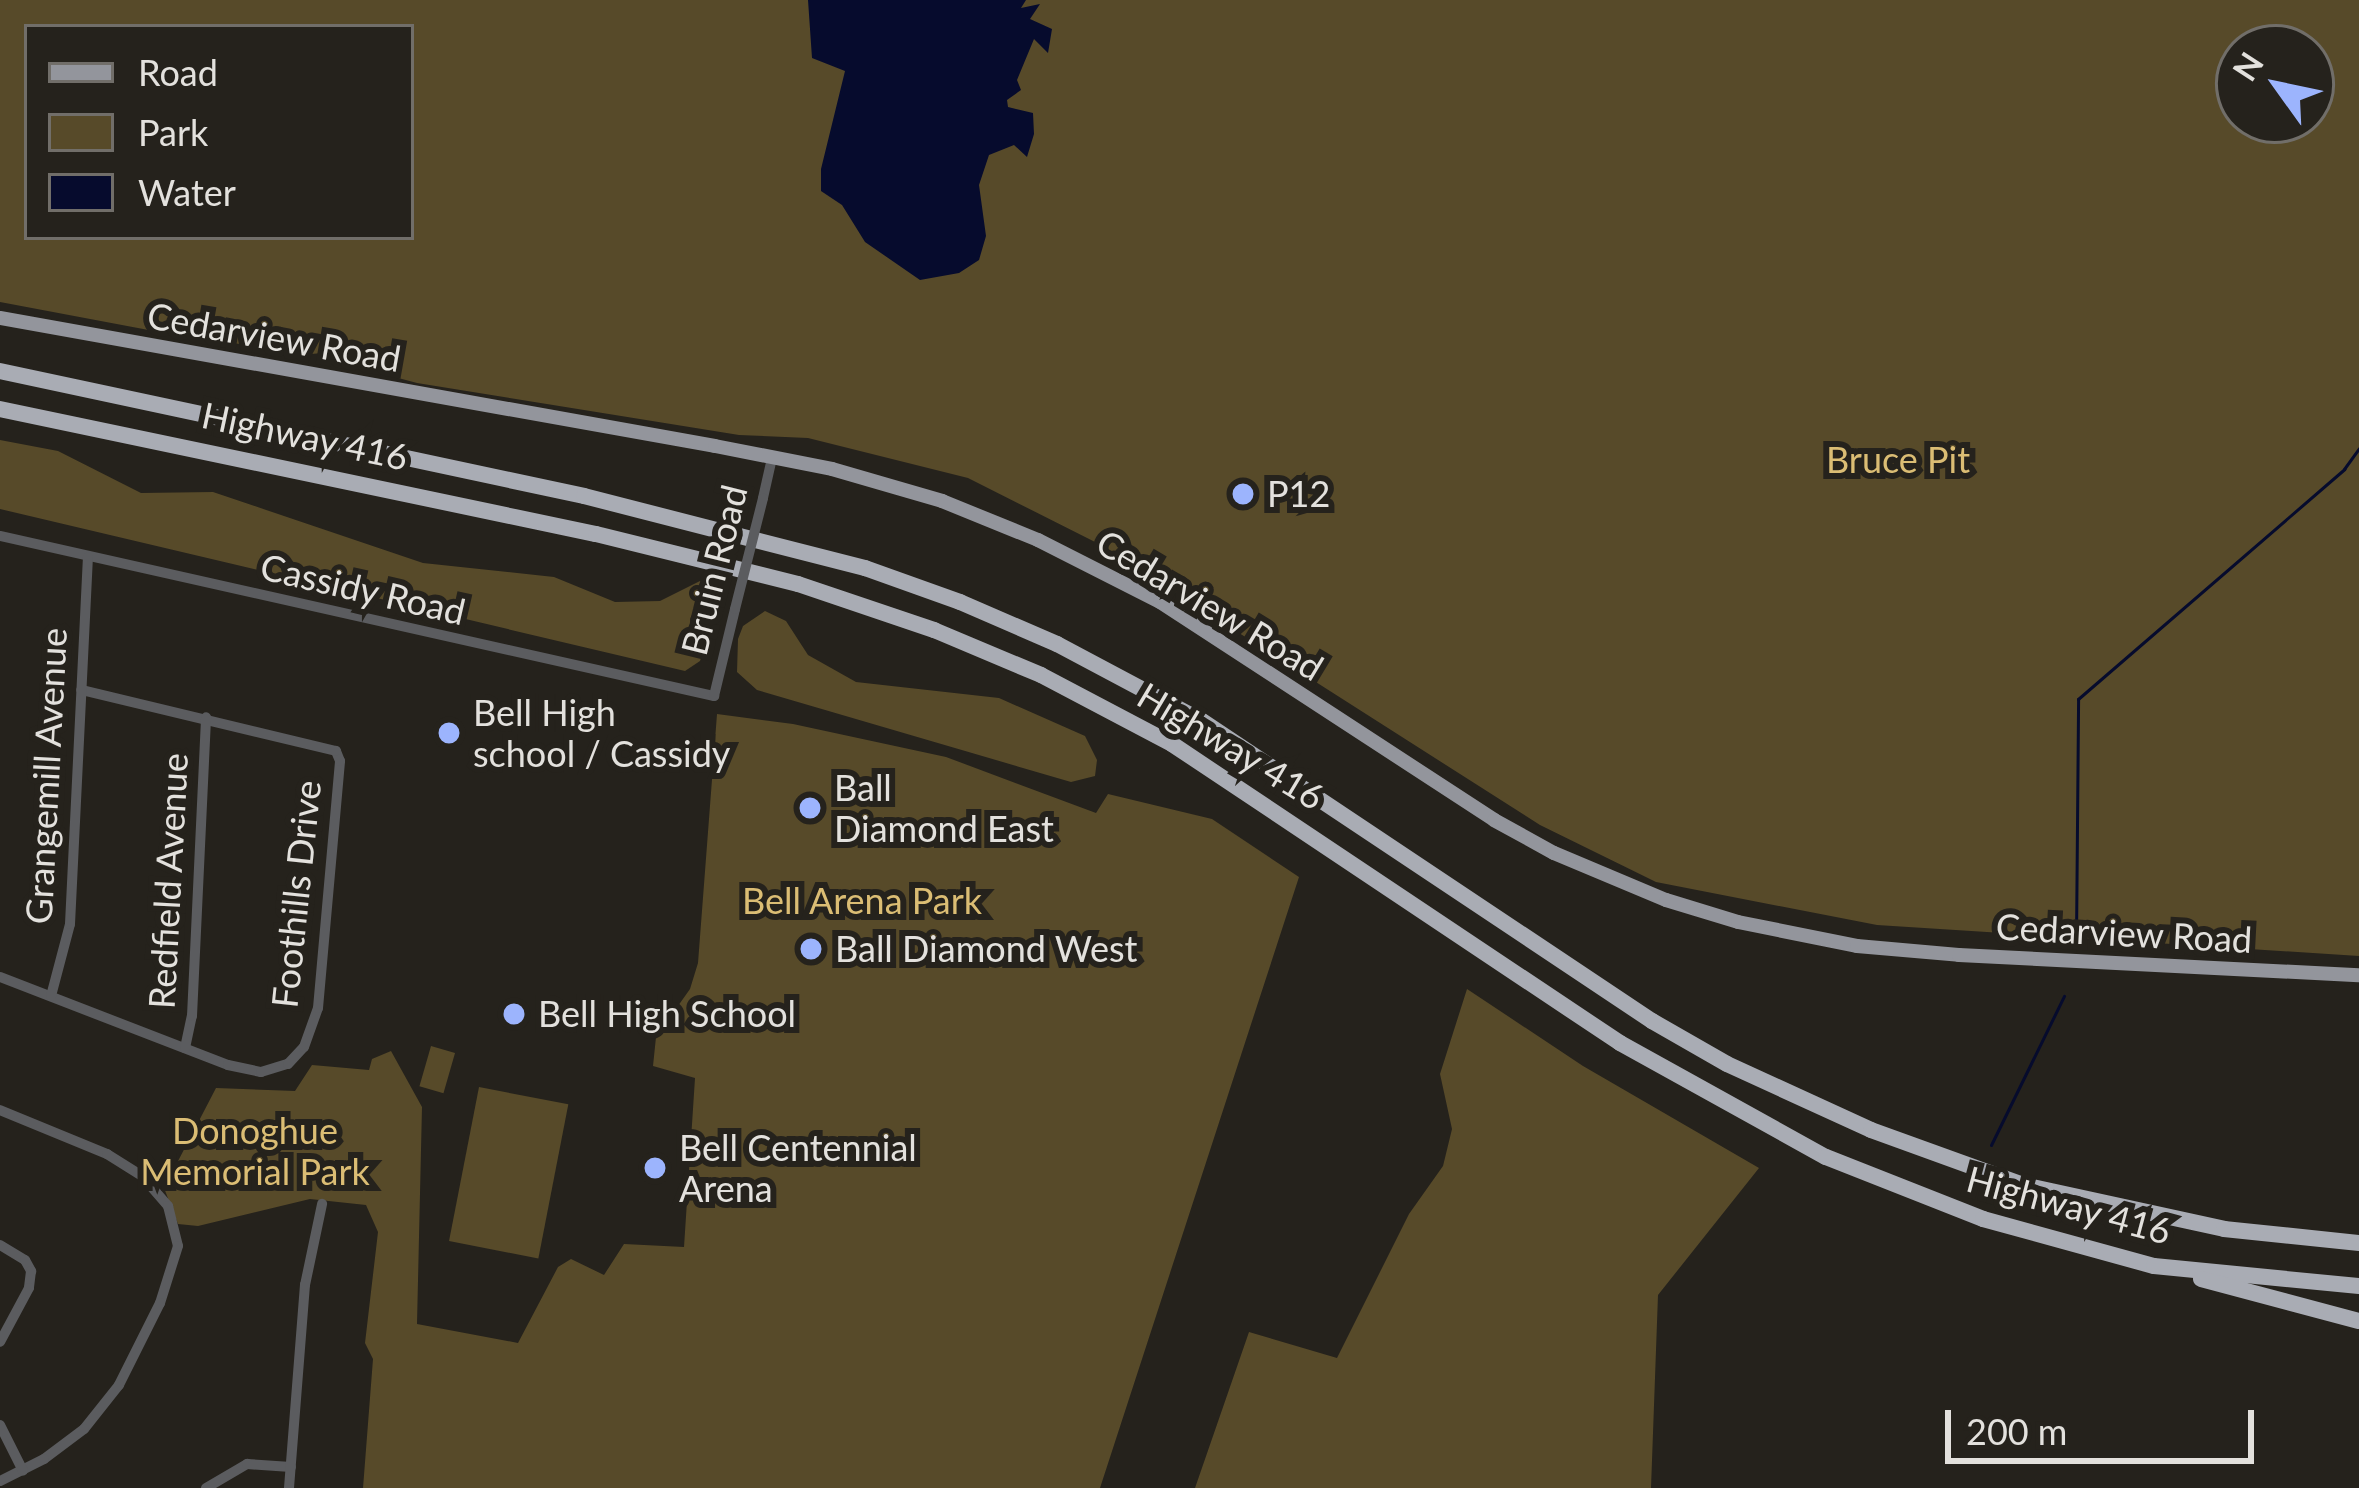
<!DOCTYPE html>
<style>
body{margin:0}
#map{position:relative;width:2359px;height:1488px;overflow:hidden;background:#25221c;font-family:Lato,sans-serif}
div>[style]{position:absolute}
.green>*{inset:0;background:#574a29;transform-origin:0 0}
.water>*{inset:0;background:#060b2d}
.stream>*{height:3px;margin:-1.5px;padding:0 1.5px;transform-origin:1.5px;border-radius:1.5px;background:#060b2d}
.minor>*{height:10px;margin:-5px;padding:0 5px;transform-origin:5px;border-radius:5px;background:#5b5c5f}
.major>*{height:14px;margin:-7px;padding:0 7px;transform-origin:7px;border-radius:7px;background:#93959c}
.highway>*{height:16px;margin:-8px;padding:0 8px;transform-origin:8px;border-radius:8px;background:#a9acb4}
.minor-bridge>*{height:10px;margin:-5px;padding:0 5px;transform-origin:5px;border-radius:5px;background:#5b5c5f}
.dots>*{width:33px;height:33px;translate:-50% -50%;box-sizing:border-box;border:6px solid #25221c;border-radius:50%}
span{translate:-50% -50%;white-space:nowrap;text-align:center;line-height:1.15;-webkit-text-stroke:12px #25221c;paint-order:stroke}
.street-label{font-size:36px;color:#e3e1dd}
.park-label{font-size:36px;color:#dbbd74}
.poi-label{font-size:36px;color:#e3e1dd}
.left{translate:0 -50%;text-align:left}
.legend{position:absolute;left:24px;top:24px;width:390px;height:216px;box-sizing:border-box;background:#25221c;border:3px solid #716e69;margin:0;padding:15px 21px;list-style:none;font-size:36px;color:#e3e1dd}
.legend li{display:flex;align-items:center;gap:24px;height:60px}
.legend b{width:60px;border:3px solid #716e69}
.north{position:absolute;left:2215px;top:24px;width:120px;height:120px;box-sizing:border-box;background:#25221c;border:3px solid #716e69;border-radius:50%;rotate:303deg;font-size:33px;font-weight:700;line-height:48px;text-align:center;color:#e3e1dd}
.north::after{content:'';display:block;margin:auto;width:42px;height:54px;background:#9cb4fd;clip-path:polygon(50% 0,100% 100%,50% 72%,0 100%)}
.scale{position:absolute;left:1945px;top:1410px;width:309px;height:54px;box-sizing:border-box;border:6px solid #e3e1dd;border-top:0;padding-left:15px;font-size:36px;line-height:42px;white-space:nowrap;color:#e3e1dd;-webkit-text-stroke:9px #25221c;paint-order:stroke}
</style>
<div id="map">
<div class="green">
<i style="clip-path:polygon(evenodd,0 0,2359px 0,2359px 956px,1877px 925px,1656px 882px,1540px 825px,1101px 545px,968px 478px,808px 438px,739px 435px,417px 383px,376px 372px,334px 352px,311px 354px,175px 335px,0 302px,0 0,27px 27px,411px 27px,411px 237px,27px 237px,27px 27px,0 0,2239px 48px,2311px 48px,2311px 120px,2239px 120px,2239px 48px)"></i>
<i style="clip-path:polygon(0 440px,58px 451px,141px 493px,213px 492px,423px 563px,554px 577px,615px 602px,660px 601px,700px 581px,715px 592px,715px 612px,700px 661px,685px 671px,0 509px)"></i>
<i style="clip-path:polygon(765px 611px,786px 621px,808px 655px,856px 682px,999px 698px,1085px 736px,1097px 760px,1095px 776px,1071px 782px,757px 690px,737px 672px,738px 639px,743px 626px)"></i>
<i style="clip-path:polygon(717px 714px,793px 724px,946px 757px,1096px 813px,1108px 794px,1212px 819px,1299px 877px,1100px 1488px,363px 1488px,373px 1359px,365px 1343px,378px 1232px,366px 1205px,310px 1199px,198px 1226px,178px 1224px,164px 1188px,216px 1088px,295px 1091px,312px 1065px,369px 1070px,372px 1059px,391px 1051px,422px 1107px,417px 1324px,518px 1343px,558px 1267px,571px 1259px,604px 1275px,624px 1244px,684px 1247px,695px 1078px,653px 1066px,656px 1037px,690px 989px,698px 963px)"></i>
<i style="clip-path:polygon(1467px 989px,1583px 1066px,1759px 1168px,1658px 1295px,1651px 1488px,1195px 1488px,1249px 1332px,1337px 1358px,1409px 1214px,1443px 1166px,1452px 1129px,1440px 1074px)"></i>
<i style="left:431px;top:1046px;width:25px;height:42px;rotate:16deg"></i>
<i style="left:479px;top:1087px;width:91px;height:157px;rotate:11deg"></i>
</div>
<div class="water">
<i style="clip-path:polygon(808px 0,1026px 0,1021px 8px,1040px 4px,1030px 19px,1052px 29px,1048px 53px,1034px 39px,1017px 80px,1021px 90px,1007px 100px,1008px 107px,1033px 113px,1034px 134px,1027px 157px,1014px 145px,989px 155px,979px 185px,986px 236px,979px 260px,959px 273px,920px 280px,865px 242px,842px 205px,821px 191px,821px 169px,845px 71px,812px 58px)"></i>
</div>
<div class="stream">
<i style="left:2076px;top:940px;width:241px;rotate:-89.5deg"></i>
<i style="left:2078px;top:699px;width:352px;rotate:-40.8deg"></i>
<i style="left:2344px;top:469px;width:26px;rotate:-54deg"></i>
<i style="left:1991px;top:1145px;width:166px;rotate:-63.9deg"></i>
</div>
<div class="minor">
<i style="left:763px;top:498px;width:41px;rotate:-77.3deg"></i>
<i style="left:0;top:536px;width:732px;rotate:12.63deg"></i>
<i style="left:714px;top:696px;width:89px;rotate:-76.4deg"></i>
<i style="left:0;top:977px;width:244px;rotate:21.1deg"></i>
<i style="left:228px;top:1065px;width:34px;rotate:12deg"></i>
<i style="left:261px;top:1072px;width:28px;rotate:-17deg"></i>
<i style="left:288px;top:1064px;width:23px;rotate:-47deg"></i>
<i style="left:304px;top:1047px;width:41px;rotate:-70.3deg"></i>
<i style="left:318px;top:1008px;width:248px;rotate:-84.9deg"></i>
<i style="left:340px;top:761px;width:11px;rotate:-112deg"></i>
<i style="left:336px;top:751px;width:262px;rotate:-166.5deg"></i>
<i style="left:51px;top:996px;width:74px;rotate:-75.2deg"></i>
<i style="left:70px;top:924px;width:367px;rotate:-87.2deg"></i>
<i style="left:185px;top:1048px;width:33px;rotate:-78deg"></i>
<i style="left:192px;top:1016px;width:299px;rotate:-87.3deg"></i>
<i style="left:0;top:1110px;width:116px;rotate:22.4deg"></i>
<i style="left:107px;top:1154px;width:41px;rotate:32.2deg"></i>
<i style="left:142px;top:1176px;width:40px;rotate:49deg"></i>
<i style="left:168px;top:1206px;width:41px;rotate:76deg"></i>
<i style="left:178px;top:1246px;width:60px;rotate:107.5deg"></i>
<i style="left:160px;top:1303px;width:92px;rotate:116.6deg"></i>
<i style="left:119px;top:1385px;width:56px;rotate:128.5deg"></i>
<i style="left:84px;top:1429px;width:50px;rotate:143.1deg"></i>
<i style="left:44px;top:1459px;width:49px;rotate:153.4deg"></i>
<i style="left:0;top:1245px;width:29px;rotate:31deg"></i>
<i style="left:25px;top:1260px;width:13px;rotate:61deg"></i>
<i style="left:31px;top:1271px;width:17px;rotate:97deg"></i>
<i style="left:29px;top:1288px;width:61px;rotate:118.2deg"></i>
<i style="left:0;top:1425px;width:51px;rotate:63.4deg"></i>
<i style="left:206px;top:1488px;width:48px;rotate:-30.3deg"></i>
<i style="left:247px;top:1464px;width:44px;rotate:3.9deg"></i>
<i style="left:289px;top:1488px;width:204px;rotate:-85.5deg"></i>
<i style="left:305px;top:1285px;width:83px;rotate:-78.1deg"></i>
</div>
<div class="major">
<i style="left:0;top:318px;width:726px;rotate:10.15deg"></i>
<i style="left:715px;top:446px;width:119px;rotate:11.1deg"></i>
<i style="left:832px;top:469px;width:115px;rotate:16.2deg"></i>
<i style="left:942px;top:501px;width:104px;rotate:22.1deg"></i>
<i style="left:1038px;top:540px;width:137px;rotate:26.9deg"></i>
<i style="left:1160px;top:602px;width:399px;rotate:33.1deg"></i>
<i style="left:1494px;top:820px;width:68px;rotate:28.8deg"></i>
<i style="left:1554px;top:853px;width:121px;rotate:22.8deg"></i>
<i style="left:1666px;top:900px;width:75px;rotate:17deg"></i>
<i style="left:1738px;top:922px;width:121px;rotate:11.4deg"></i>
<i style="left:1857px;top:946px;width:102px;rotate:5deg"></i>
<i style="left:1959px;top:955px;width:400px;rotate:2.9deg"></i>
</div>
<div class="highway">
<i style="left:0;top:371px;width:597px;rotate:12.08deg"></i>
<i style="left:584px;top:496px;width:290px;rotate:14.4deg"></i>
<i style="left:865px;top:568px;width:101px;rotate:19.7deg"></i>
<i style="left:960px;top:602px;width:106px;rotate:23.4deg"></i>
<i style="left:1057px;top:644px;width:164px;rotate:28deg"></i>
<i style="left:1202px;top:721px;width:541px;rotate:33.69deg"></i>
<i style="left:1652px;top:1021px;width:86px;rotate:29.8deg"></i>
<i style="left:1727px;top:1064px;width:158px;rotate:24.6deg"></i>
<i style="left:1871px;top:1130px;width:162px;rotate:19.9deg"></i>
<i style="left:2023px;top:1185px;width:206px;rotate:12.3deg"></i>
<i style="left:2224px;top:1229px;width:136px;rotate:5.9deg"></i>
<i style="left:0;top:409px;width:609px;rotate:11.85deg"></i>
<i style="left:596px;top:534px;width:208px;rotate:13.9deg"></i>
<i style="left:798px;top:584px;width:144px;rotate:18.7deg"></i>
<i style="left:934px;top:630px;width:116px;rotate:22.8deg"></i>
<i style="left:1041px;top:675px;width:148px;rotate:27.8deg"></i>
<i style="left:1172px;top:744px;width:539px;rotate:33.72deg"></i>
<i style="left:1620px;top:1043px;width:235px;rotate:29deg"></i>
<i style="left:1826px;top:1157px;width:169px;rotate:21.5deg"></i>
<i style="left:1983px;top:1219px;width:177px;rotate:15.4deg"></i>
<i style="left:2154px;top:1266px;width:206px;rotate:5.6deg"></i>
<i style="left:2201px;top:1279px;width:163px;rotate:14.9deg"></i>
</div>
<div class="minor-bridge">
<i style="left:735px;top:609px;width:114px;rotate:-75.8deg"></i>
</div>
<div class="dots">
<i style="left:1243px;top:494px;background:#9cb4fd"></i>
<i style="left:449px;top:733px;background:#9cb4fd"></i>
<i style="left:810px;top:808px;background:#9cb4fd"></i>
<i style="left:811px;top:949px;background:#9cb4fd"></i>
<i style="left:514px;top:1014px;background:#9cb4fd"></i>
<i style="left:655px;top:1168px;background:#9cb4fd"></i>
</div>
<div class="street-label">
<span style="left:274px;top:337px;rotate:10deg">Cedarview Road</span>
<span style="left:305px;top:436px;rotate:12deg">Highway 416</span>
<span style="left:714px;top:570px;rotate:-76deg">Bruin Road</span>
<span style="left:363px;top:589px;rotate:13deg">Cassidy Road</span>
<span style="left:1210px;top:605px;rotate:31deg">Cedarview Road</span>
<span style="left:1231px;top:746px;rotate:31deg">Highway 416</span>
<span style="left:46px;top:776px;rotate:-87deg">Grangemill Avenue</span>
<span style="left:168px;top:881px;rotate:-87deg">Redfield Avenue</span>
<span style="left:296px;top:894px;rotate:-84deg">Foothills Drive</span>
<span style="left:2124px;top:933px;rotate:3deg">Cedarview Road</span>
<span style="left:2069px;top:1205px;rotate:15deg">Highway 416</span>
</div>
<div class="park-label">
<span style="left:1898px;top:460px">Bruce Pit</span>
<span style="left:862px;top:901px">Bell Arena Park</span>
<span style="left:255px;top:1151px">Donoghue<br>Memorial Park</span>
</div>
<div class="poi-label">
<span class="left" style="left:1267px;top:494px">P12</span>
<span class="left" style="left:473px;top:733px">Bell High<br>school / Cassidy</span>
<span class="left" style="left:834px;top:808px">Ball<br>Diamond East</span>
<span class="left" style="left:835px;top:949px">Ball Diamond West</span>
<span class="left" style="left:538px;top:1014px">Bell High School</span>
<span class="left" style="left:679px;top:1168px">Bell Centennial<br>Arena</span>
</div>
<ul class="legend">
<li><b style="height:15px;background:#93959c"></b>Road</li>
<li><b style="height:33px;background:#574a29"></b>Park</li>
<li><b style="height:33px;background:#060b2d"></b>Water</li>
</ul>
<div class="north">N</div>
<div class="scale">200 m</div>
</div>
